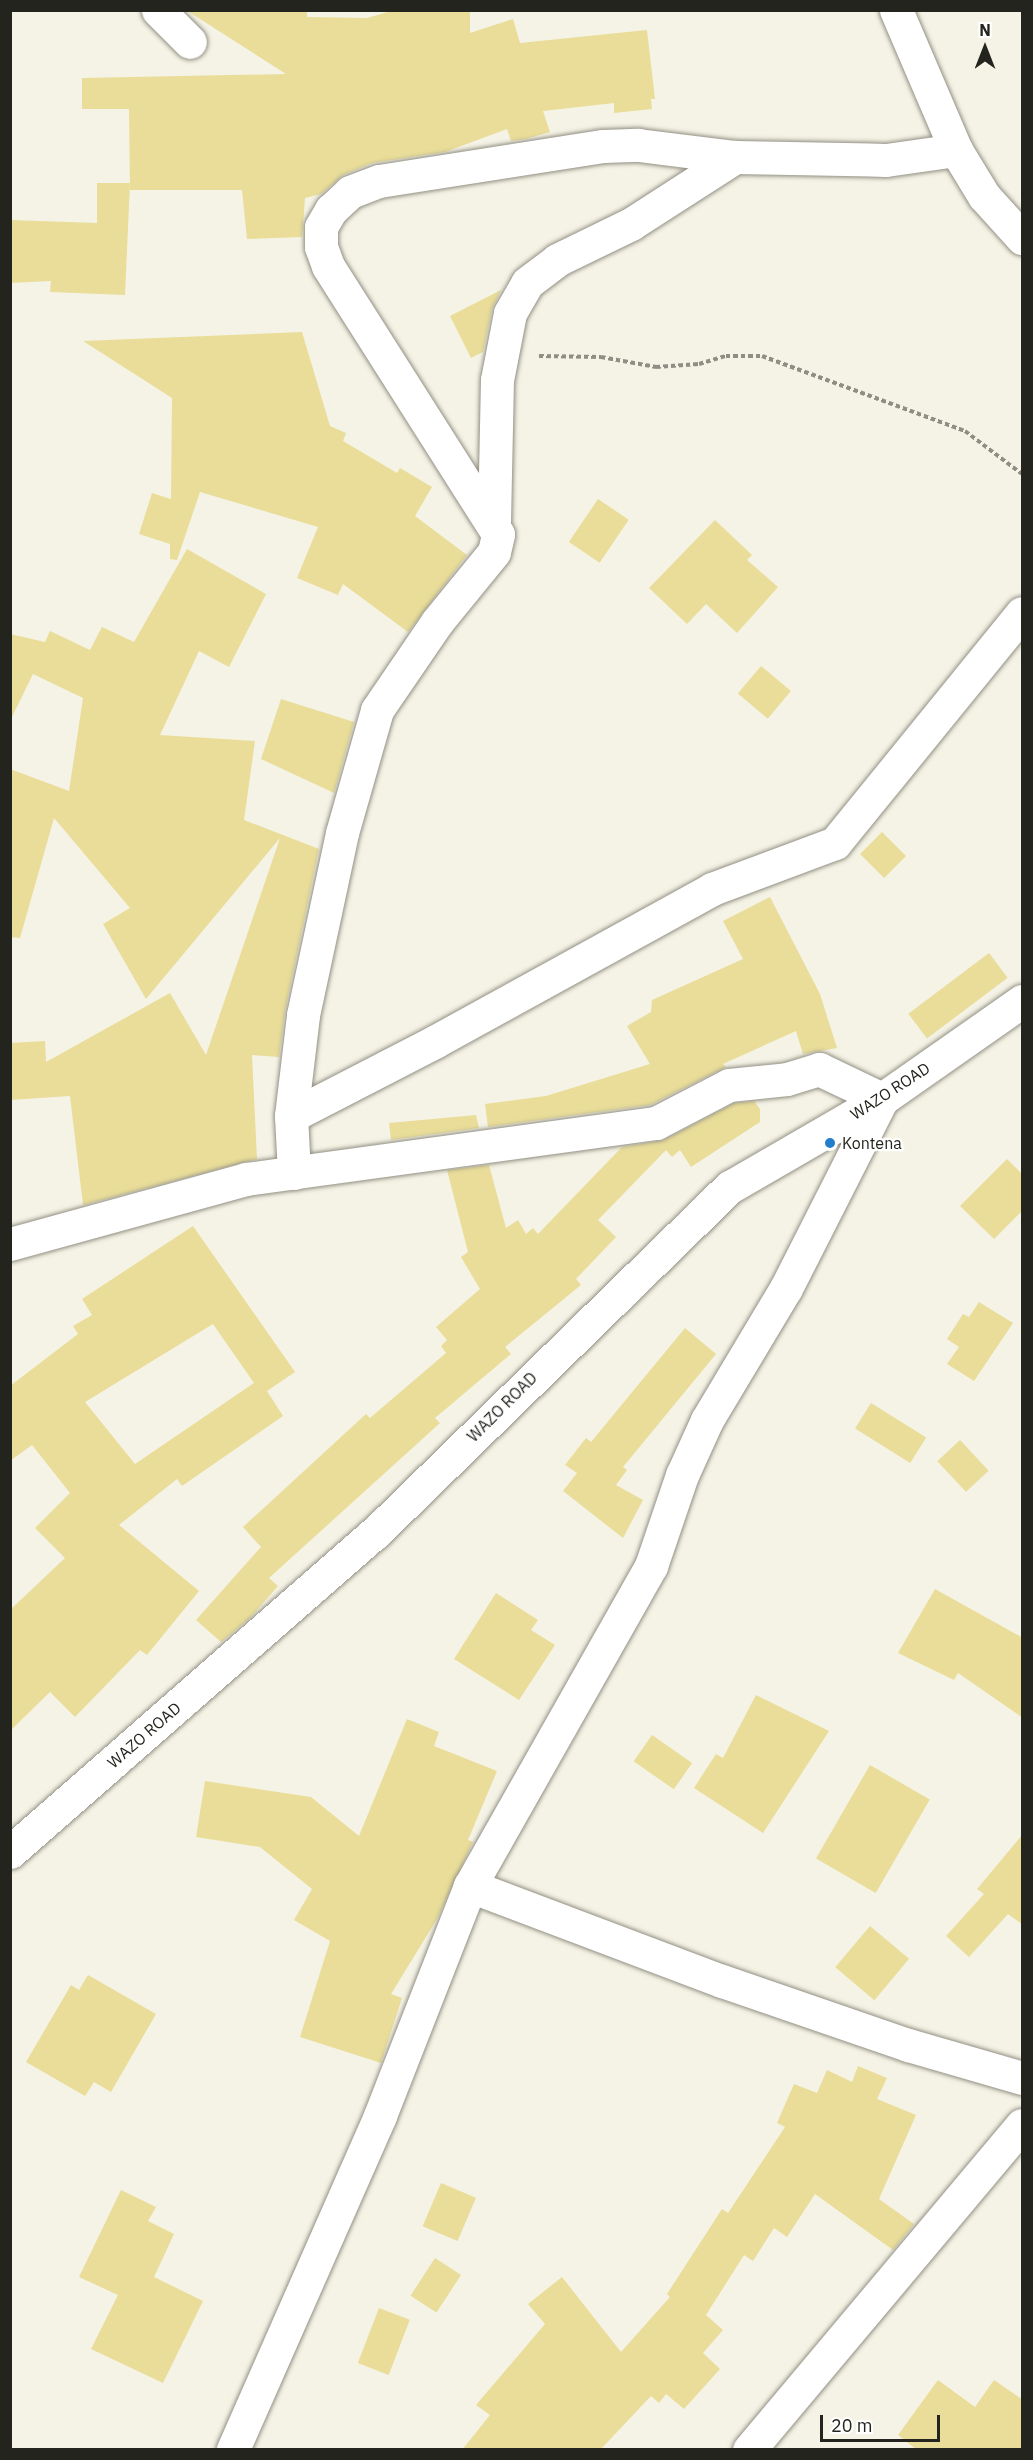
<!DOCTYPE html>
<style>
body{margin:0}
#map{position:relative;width:1033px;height:2460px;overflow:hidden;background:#f5f3e5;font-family:"IBM Plex Sans",sans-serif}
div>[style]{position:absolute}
.building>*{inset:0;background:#e9dd99;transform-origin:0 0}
.path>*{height:4px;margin-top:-2px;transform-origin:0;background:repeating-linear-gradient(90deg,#8f8e84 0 4.5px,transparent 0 7.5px)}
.roads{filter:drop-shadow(0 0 2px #929084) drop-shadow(0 0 2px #929084)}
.minor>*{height:33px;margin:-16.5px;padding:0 16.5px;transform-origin:16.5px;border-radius:16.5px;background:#fff}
.major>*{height:33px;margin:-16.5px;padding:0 16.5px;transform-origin:16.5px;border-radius:16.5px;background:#fff}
.dots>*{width:16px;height:16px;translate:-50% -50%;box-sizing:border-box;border:3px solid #fff;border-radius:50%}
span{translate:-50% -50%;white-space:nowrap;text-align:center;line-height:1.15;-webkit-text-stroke:4.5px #fff;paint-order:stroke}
.street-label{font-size:16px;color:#24241e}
.poi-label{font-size:16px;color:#24241e}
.left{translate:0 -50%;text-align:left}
.frame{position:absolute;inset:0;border:12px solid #24241e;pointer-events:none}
.north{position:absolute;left:955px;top:18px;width:60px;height:60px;-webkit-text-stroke:4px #fff;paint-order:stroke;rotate:0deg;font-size:16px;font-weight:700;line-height:24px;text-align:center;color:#24241e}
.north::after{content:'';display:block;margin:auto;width:21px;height:27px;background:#24241e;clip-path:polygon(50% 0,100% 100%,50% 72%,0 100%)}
.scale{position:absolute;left:820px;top:2415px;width:120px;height:27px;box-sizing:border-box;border:3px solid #24241e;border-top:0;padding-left:8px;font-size:18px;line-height:21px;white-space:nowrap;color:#24241e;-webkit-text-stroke:4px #fff;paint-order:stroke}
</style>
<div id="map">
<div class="building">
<i style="clip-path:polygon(186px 10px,307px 10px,307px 17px,367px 18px,395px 10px,470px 10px,470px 33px,513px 19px,520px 43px,647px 30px,655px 99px,651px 99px,652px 109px,614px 113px,614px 103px,543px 111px,550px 132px,526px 139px,511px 141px,507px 129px,445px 152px,372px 163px,343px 175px,321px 194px,305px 198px,302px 237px,247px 239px,242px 190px,130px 190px,129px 109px,82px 109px,82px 78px,286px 74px)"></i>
<i style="clip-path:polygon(97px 183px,130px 183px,125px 295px,50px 292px,51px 281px,10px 283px,10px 220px,97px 223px)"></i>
<i style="clip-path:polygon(501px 290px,492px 309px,483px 352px,471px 358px,450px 316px)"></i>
<i style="clip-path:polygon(302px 332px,330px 426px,346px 433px,343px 441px,397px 473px,400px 468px,432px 487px,415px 516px,467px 555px,408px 632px,343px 584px,338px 595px,297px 578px,318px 527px,200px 492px,177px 560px,170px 559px,170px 544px,139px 534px,152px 493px,171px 499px,172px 398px,83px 341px)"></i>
<i style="left:598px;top:499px;width:37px;height:52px;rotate:34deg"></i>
<i style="clip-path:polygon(715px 520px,752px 555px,747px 560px,778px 587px,737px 633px,706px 604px,687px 624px,649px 588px)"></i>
<i style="clip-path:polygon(187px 549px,266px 594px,229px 667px,199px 651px,160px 735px,255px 741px,244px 820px,319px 849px,285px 1011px,279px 1057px,252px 1055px,257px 1159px,83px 1205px,70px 1096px,10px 1100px,10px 1043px,45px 1041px,46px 1062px,170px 993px,206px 1055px,280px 838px,146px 999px,103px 924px,130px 908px,54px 818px,20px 938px,10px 937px,10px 769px,69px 791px,83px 698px,33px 674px,10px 721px,10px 634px,45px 642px,50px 631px,90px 650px,102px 627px,134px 642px)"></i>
<i style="left:761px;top:666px;width:39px;height:36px;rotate:40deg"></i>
<i style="clip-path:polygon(281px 699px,354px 722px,334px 793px,261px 759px)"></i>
<i style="left:882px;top:832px;width:34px;height:31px;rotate:45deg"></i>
<i style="clip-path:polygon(770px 897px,820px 994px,837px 1048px,803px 1054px,796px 1031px,723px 1064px,726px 1067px,650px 1105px,488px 1127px,485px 1104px,546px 1096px,650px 1064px,627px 1026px,651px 1012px,652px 1000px,743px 959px,723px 921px)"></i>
<i style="left:989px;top:953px;width:31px;height:101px;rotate:53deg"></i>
<i style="clip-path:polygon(754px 1101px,760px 1109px,760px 1122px,691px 1167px,680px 1150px,672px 1157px,666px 1150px,598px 1220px,616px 1237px,576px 1279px,581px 1285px,505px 1347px,511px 1354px,435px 1418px,440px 1423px,269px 1578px,278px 1586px,250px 1618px,221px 1642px,196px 1620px,261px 1547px,243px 1527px,366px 1414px,370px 1418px,446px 1353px,441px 1346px,447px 1340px,436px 1327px,480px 1289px,461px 1257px,468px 1252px,447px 1170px,489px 1165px,506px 1228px,518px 1220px,526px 1234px,533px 1228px,538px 1234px,622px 1147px,664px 1140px,734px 1103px)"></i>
<i style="clip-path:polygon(476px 1115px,479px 1128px,391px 1140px,389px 1123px)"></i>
<i style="clip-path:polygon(1007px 1159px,1023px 1175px,1023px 1210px,994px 1239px,960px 1206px)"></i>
<i style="clip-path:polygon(evenodd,193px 1226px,295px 1372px,267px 1391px,283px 1416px,182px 1486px,177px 1479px,119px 1525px,199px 1591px,147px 1655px,140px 1650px,75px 1717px,50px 1692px,10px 1731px,10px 1610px,65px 1558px,35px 1528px,70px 1493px,32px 1445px,10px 1461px,10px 1386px,78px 1334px,73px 1326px,92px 1315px,82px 1299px,193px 1226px,213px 1324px,254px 1383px,135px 1464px,85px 1402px,213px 1324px)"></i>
<i style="clip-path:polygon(979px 1302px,1013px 1323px,974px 1381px,947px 1364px,959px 1347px,947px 1339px,963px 1314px,969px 1317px)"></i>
<i style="clip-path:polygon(685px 1328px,716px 1354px,623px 1467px,627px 1470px,616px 1485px,643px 1500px,623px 1538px,563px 1491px,577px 1473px,565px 1465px,586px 1438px,591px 1442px)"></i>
<i style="left:871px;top:1403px;width:65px;height:30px;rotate:32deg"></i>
<i style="left:960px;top:1440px;width:42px;height:31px;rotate:47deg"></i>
<i style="clip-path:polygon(935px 1589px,1023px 1638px,1023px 1718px,958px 1673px,954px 1680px,898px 1653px)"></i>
<i style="clip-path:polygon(496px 1593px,538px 1620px,531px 1630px,555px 1645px,519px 1700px,454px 1659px)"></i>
<i style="clip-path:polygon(756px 1695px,829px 1731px,763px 1833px,694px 1788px,716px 1754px,723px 1758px)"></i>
<i style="clip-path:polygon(407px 1719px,439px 1732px,434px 1746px,497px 1771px,468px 1840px,473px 1842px,437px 1919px,391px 1994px,402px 1998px,381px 2063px,300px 2037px,330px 1941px,294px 1920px,312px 1889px,260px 1847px,196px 1837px,205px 1781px,311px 1797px,359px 1836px)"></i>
<i style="left:652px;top:1735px;width:49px;height:32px;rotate:35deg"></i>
<i style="left:870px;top:1765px;width:69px;height:108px;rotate:30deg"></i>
<i style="clip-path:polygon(1023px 1834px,1023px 1925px,1008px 1914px,969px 1957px,946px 1936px,984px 1894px,977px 1889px)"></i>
<i style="left:870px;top:1926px;width:51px;height:54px;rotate:40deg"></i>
<i style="clip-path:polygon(88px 1975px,156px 2014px,111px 2092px,94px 2082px,85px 2096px,26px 2062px,71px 1985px,79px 1990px)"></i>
<i style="clip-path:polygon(858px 2066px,887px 2078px,877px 2099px,916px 2115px,879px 2199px,914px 2224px,893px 2250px,815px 2194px,787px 2237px,774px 2228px,753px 2261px,744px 2255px,706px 2315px,723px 2330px,703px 2353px,720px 2369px,684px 2409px,666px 2394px,659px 2403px,651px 2396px,600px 2450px,462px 2450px,490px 2415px,476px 2405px,545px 2324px,528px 2304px,562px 2277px,621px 2352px,670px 2297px,667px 2294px,722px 2209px,728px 2213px,785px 2127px,777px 2123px,794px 2084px,817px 2093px,827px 2070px,852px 2082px)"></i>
<i style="left:441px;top:2183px;width:38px;height:47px;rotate:23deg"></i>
<i style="clip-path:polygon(121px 2190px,156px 2207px,148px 2221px,174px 2234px,154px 2277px,203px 2301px,163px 2383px,91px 2349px,118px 2295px,79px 2277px)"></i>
<i style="left:435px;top:2258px;width:31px;height:45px;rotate:33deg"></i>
<i style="left:379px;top:2308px;width:33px;height:59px;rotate:21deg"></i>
<i style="clip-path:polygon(938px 2380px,975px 2407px,994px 2380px,1023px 2400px,1023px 2450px,917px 2450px,898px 2435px)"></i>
</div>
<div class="path">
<i style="left:539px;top:356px;width:62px;rotate:0.9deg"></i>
<i style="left:601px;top:357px;width:56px;rotate:10.3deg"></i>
<i style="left:656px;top:367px;width:43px;rotate:-4deg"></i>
<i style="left:699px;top:364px;width:28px;rotate:-17deg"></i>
<i style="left:726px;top:356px;width:36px"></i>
<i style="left:762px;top:356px;width:216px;rotate:20.3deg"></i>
<i style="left:965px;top:431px;width:71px;rotate:37deg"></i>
</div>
<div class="roads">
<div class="minor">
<i style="left:158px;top:10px;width:45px;rotate:45deg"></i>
<i style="left:896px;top:10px;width:152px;rotate:66.8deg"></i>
<i style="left:956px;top:150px;width:54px;rotate:58.7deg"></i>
<i style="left:984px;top:196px;width:57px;rotate:47.9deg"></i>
<i style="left:494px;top:522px;width:142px;rotate:-88.8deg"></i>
<i style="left:497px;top:380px;width:68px;rotate:-79deg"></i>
<i style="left:510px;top:313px;width:34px;rotate:-60deg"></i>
<i style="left:527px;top:283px;width:38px;rotate:-37deg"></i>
<i style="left:557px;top:260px;width:82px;rotate:-25.9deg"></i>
<i style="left:631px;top:224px;width:124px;rotate:-32.8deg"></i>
<i style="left:291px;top:1116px;width:163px;rotate:-27.3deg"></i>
<i style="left:436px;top:1041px;width:315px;rotate:-28.8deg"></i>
<i style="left:712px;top:889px;width:131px;rotate:-20.5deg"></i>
<i style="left:835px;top:843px;width:296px;rotate:-50.9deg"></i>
<i style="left:294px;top:1173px;width:57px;rotate:-93deg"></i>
<i style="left:291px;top:1116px;width:102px;rotate:-83.2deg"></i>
<i style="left:303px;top:1015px;width:186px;rotate:-77.9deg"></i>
<i style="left:342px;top:833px;width:128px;rotate:-74.1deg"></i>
<i style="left:377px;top:710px;width:107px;rotate:-55.7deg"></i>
<i style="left:437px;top:622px;width:90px;rotate:-50.8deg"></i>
<i style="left:494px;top:552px;width:18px;rotate:-77deg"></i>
<i style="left:498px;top:534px;width:317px;rotate:-122.4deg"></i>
<i style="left:328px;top:266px;width:20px;rotate:-110deg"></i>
<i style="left:321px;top:247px;width:20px;rotate:-90deg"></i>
<i style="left:321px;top:227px;width:20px;rotate:-60deg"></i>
<i style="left:331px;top:210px;width:26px;rotate:-43deg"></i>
<i style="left:350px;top:192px;width:31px;rotate:-21deg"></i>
<i style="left:379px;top:181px;width:227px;rotate:-8.9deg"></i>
<i style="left:603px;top:146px;width:35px;rotate:-2deg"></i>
<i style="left:638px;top:145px;width:98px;rotate:7.1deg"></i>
<i style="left:735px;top:157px;width:151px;rotate:1.1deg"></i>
<i style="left:886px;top:160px;width:71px;rotate:-8.1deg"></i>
<i style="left:10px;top:1244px;width:245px;rotate:-15.4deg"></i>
<i style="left:246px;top:1179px;width:414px;rotate:-7.8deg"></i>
<i style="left:656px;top:1123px;width:82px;rotate:-27.5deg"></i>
<i style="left:729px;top:1085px;width:58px;rotate:-5.9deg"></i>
<i style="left:787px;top:1079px;width:34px;rotate:-17deg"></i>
<i style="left:819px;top:1069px;width:70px;rotate:25.5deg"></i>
<i style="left:882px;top:1099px;width:212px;rotate:116.9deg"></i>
<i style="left:786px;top:1288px;width:154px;rotate:120.9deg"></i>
<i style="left:707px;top:1420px;width:60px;rotate:114.4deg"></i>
<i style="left:682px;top:1475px;width:96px;rotate:108.8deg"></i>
<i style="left:651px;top:1566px;width:368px;rotate:119.5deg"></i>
<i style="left:470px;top:1886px;width:247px;rotate:111.4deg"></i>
<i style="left:380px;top:2116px;width:365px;rotate:113.8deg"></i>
<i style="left:470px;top:1886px;width:269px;rotate:20.7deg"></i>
<i style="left:722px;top:1981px;width:197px;rotate:19deg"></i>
<i style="left:908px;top:2045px;width:119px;rotate:16.1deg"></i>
<i style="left:749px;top:2450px;width:424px;rotate:-50deg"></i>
</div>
<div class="major">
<i style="left:10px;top:1852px;width:485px;rotate:-41.2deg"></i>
<i style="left:375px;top:1533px;width:496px;rotate:-44.3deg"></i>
<i style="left:730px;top:1187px;width:176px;rotate:-30.1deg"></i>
<i style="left:882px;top:1099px;width:171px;rotate:-35deg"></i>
</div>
</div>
<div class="dots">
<i style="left:830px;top:1143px;background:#257ecb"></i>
</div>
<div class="street-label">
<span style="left:890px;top:1091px;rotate:-33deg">WAZO ROAD</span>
<span style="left:502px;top:1407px;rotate:-45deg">WAZO ROAD</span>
<span style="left:144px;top:1735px;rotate:-41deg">WAZO ROAD</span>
</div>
<div class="poi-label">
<span class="left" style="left:842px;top:1143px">Kontena</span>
</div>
<div class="frame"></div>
<div class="north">N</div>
<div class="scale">20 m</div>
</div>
